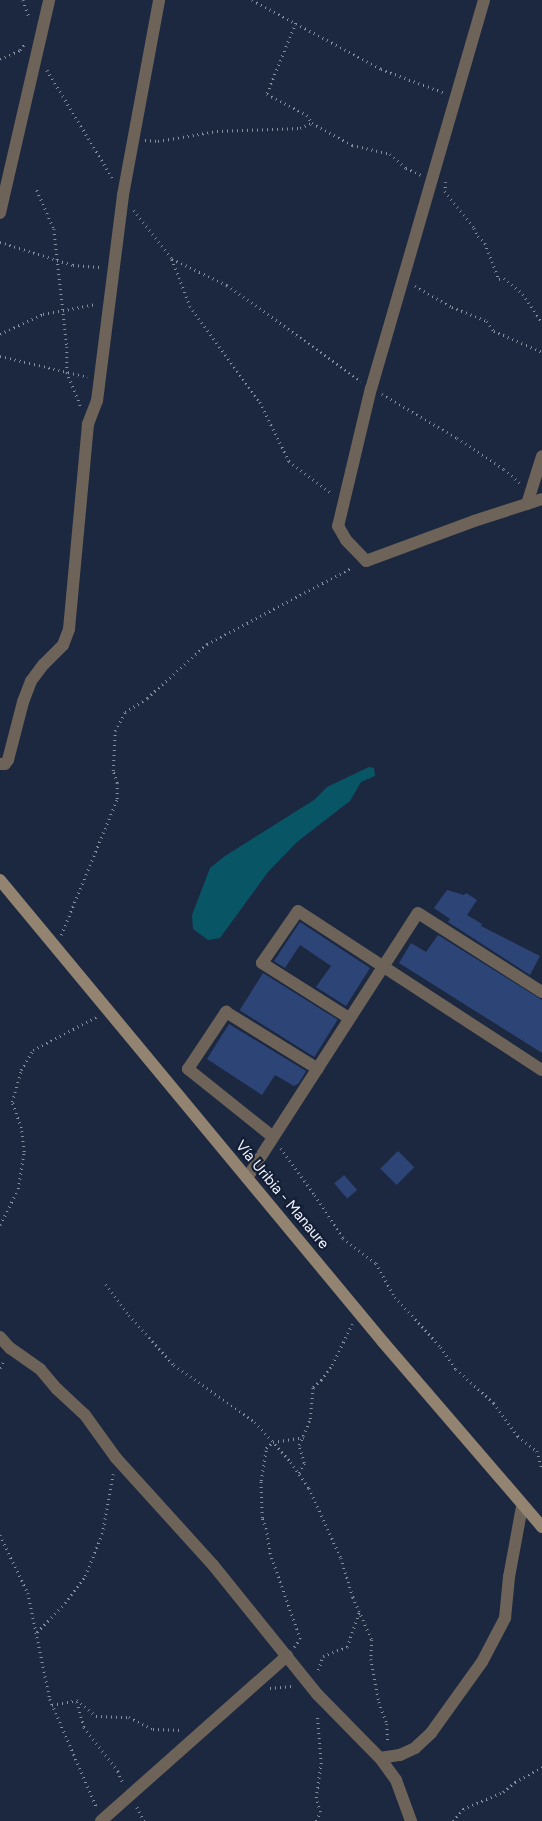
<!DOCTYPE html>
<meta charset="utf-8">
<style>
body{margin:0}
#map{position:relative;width:542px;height:1821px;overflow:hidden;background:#1c2840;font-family:Figtree,sans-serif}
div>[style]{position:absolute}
.water>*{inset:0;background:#085566}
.building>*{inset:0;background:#2d4477;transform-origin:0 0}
.path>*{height:2.5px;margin-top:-1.25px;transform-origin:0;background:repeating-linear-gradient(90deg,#868fa0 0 1px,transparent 0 5px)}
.minor>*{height:12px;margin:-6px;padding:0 6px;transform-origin:6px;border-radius:6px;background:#6d6358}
.secondary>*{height:12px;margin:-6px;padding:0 6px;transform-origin:6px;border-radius:6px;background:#938371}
span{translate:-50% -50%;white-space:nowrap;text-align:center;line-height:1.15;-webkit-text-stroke:4.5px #131e35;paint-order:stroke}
.street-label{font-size:15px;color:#eff4fe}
</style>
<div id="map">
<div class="water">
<i style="clip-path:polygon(369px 767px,374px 768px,375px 776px,361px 782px,350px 801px,297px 842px,268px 872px,220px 938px,208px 940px,193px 929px,192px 915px,210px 868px,225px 856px,314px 800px,327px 787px)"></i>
</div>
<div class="building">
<i style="clip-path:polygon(447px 890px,464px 895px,466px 893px,477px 900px,467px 915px,482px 924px,481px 926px,540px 956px,530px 975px,448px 922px,450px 919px,434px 908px)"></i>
<i style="clip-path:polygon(300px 922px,370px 968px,346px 1006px,316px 987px,331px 966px,300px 945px,285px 968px,274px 961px)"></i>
<i style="clip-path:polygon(438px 935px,542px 1000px,542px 1053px,399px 963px,411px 943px,426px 952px)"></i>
<i style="left:263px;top:973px;width:88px;height:44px;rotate:32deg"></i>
<i style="clip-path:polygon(229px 1024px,306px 1071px,299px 1083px,294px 1086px,275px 1075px,262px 1095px,207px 1059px)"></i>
<i style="left:398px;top:1151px;width:23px;height:25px;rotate:45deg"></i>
<i style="left:344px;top:1175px;width:20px;height:13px;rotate:49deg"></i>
</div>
<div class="path">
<i style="left:23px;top:0;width:20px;rotate:70deg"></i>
<i style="left:252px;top:0;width:146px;rotate:28.1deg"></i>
<i style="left:381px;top:69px;width:68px;rotate:20.6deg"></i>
<i style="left:296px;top:23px;width:77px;rotate:112.2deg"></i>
<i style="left:267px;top:94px;width:45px;rotate:27.7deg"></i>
<i style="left:307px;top:115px;width:9px;rotate:58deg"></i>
<i style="left:0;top:59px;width:22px;rotate:-24deg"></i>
<i style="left:20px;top:50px;width:9px;rotate:-54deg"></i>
<i style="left:47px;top:70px;width:127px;rotate:58.8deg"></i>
<i style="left:145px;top:140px;width:13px;rotate:4deg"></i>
<i style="left:158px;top:141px;width:60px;rotate:-9.6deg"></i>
<i style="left:217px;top:131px;width:83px;rotate:-2.1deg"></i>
<i style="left:300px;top:128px;width:13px;rotate:-23deg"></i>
<i style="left:312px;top:123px;width:46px;rotate:28.8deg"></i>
<i style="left:352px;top:145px;width:39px;rotate:13deg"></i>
<i style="left:390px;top:154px;width:21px;rotate:41deg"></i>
<i style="left:406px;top:168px;width:17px;rotate:25deg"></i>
<i style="left:446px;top:182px;width:9px;rotate:96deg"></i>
<i style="left:445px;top:191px;width:47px;rotate:51.9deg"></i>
<i style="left:474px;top:228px;width:9px;rotate:63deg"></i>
<i style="left:478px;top:236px;width:10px;rotate:45deg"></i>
<i style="left:485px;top:243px;width:39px;rotate:69deg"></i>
<i style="left:499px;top:279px;width:5px;rotate:-11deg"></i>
<i style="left:504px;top:278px;width:25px;rotate:40deg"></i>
<i style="left:523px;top:294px;width:34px;rotate:56deg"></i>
<i style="left:37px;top:190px;width:43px;rotate:66.4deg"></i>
<i style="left:54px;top:229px;width:119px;rotate:83.7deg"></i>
<i style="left:67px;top:347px;width:25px;rotate:90deg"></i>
<i style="left:67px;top:372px;width:38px;rotate:68deg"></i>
<i style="left:134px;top:210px;width:62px;rotate:52.2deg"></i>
<i style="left:172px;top:259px;width:61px;rotate:25.3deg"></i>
<i style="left:227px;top:285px;width:165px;rotate:35.6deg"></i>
<i style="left:0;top:242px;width:77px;rotate:17.5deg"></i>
<i style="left:73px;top:265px;width:27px;rotate:4deg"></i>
<i style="left:172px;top:259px;width:50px;rotate:69deg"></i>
<i style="left:190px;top:306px;width:119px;rotate:53.9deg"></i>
<i style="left:260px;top:402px;width:66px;rotate:63.8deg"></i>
<i style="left:289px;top:461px;width:55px;rotate:36.9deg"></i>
<i style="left:415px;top:286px;width:43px;rotate:29.6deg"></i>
<i style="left:452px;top:307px;width:38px;rotate:22deg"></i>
<i style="left:487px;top:321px;width:12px;rotate:55deg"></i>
<i style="left:494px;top:331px;width:52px;rotate:23.6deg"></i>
<i style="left:0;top:334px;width:47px;rotate:-24.9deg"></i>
<i style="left:43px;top:314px;width:54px;rotate:-10.7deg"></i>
<i style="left:0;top:356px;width:90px;rotate:13.4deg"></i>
<i style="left:382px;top:394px;width:87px;rotate:30.4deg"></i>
<i style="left:457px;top:438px;width:56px;rotate:33.4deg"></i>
<i style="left:504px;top:469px;width:21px;rotate:41deg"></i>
<i style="left:61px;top:935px;width:147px;rotate:-67.6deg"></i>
<i style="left:117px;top:799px;width:16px;rotate:-90deg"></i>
<i style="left:117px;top:783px;width:13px;rotate:-108deg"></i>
<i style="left:113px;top:771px;width:40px;rotate:-87.1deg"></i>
<i style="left:115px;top:731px;width:21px;rotate:-62deg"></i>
<i style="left:125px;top:712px;width:26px;rotate:-32deg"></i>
<i style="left:147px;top:698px;width:81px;rotate:-42deg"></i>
<i style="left:207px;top:644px;width:165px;rotate:-27.8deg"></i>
<i style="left:281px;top:1148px;width:58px;rotate:54.1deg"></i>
<i style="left:315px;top:1195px;width:51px;rotate:56.9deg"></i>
<i style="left:343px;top:1238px;width:41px;rotate:37.1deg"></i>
<i style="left:376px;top:1263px;width:39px;rotate:61deg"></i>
<i style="left:395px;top:1297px;width:68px;rotate:47.4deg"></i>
<i style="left:441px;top:1347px;width:27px;rotate:56deg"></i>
<i style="left:456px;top:1369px;width:51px;rotate:41.8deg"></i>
<i style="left:494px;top:1403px;width:41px;rotate:54deg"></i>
<i style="left:518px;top:1436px;width:24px;rotate:38deg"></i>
<i style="left:537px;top:1451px;width:18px;rotate:74deg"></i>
<i style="left:0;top:1225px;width:40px;rotate:-63.4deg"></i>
<i style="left:18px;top:1189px;width:37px;rotate:-81deg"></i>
<i style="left:24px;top:1152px;width:24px;rotate:-97deg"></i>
<i style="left:21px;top:1128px;width:28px;rotate:-109deg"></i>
<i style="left:12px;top:1102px;width:33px;rotate:-74deg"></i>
<i style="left:21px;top:1070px;width:23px;rotate:-59deg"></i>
<i style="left:33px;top:1050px;width:73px;rotate:-27.6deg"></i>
<i style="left:106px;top:1284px;width:39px;rotate:53deg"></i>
<i style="left:129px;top:1315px;width:67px;rotate:48deg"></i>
<i style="left:174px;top:1365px;width:99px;rotate:35.1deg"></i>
<i style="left:255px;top:1422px;width:54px;rotate:48deg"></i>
<i style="left:291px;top:1462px;width:32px;rotate:55deg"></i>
<i style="left:309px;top:1488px;width:77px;rotate:65.4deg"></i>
<i style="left:341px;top:1558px;width:41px;rotate:72.9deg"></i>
<i style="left:353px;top:1597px;width:47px;rotate:66.2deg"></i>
<i style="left:372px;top:1640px;width:19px;rotate:93deg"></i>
<i style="left:371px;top:1659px;width:44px;rotate:79.5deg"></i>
<i style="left:379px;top:1702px;width:23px;rotate:70deg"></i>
<i style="left:387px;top:1724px;width:19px;rotate:87deg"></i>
<i style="left:0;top:1368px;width:9px;rotate:-63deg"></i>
<i style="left:299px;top:1473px;width:11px;rotate:-63deg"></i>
<i style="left:304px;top:1463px;width:19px;rotate:-106deg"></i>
<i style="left:299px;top:1445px;width:28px;rotate:-67deg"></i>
<i style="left:310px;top:1419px;width:32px;rotate:-85deg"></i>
<i style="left:313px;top:1387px;width:11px;rotate:-41deg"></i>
<i style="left:321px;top:1380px;width:19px;rotate:-54deg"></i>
<i style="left:332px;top:1365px;width:46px;rotate:-64deg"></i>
<i style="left:0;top:1535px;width:64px;rotate:64.2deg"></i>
<i style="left:28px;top:1593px;width:108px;rotate:78.3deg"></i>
<i style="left:50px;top:1699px;width:119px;rotate:66.7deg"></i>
<i style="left:37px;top:1632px;width:40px;rotate:-46deg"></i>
<i style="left:65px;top:1603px;width:34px;rotate:-53deg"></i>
<i style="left:85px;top:1576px;width:45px;rotate:-68deg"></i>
<i style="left:102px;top:1534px;width:61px;rotate:-79.6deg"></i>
<i style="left:294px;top:1647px;width:10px;rotate:-53deg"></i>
<i style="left:300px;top:1639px;width:90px;rotate:-109.4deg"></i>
<i style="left:270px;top:1554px;width:25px;rotate:-99deg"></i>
<i style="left:266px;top:1529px;width:12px;rotate:-110deg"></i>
<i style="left:262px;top:1518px;width:37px;rotate:-92deg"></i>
<i style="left:261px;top:1481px;width:33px;rotate:-81deg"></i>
<i style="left:266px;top:1448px;width:9px;rotate:-41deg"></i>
<i style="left:273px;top:1442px;width:31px;rotate:-9deg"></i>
<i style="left:318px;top:1670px;width:15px;rotate:-70deg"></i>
<i style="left:323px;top:1656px;width:26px;rotate:-21deg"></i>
<i style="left:347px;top:1647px;width:37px;rotate:-71deg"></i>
<i style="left:270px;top:1688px;width:25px;rotate:-5deg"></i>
<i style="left:77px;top:1702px;width:26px;rotate:74deg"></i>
<i style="left:84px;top:1727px;width:56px;rotate:52.3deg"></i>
<i style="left:118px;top:1771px;width:13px;rotate:67deg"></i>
<i style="left:52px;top:1705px;width:25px;rotate:-11deg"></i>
<i style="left:77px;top:1700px;width:25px;rotate:40deg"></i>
<i style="left:96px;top:1716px;width:33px;rotate:2deg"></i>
<i style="left:129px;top:1717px;width:27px;rotate:27deg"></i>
<i style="left:153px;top:1729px;width:30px;rotate:2deg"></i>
<i style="left:137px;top:1807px;width:16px;rotate:63deg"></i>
<i style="left:316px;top:1821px;width:10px;rotate:-66deg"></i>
<i style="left:320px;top:1812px;width:15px;rotate:-106deg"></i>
<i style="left:316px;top:1798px;width:34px;rotate:-82deg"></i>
<i style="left:321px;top:1764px;width:50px;rotate:-94.6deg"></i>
<i style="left:453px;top:1821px;width:16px;rotate:-50deg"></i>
<i style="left:463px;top:1809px;width:43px;rotate:-23deg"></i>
<i style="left:503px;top:1792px;width:16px;rotate:-40deg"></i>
<i style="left:515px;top:1782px;width:31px;rotate:-29deg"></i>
</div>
<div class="minor">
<i style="left:484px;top:0;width:404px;rotate:106.2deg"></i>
<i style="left:371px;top:388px;width:142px;rotate:103.4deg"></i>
<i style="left:338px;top:526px;width:16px;rotate:60deg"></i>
<i style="left:346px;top:540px;width:29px;rotate:46deg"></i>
<i style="left:366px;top:561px;width:115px;rotate:-20.3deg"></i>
<i style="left:474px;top:521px;width:71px;rotate:-17.9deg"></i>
<i style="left:0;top:213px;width:219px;rotate:-77deg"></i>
<i style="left:527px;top:504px;width:50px;rotate:-72.6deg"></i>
<i style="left:0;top:764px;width:5px"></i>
<i style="left:5px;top:764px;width:5px;rotate:-53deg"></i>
<i style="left:8px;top:760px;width:60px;rotate:-75.5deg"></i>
<i style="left:23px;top:702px;width:22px;rotate:-69deg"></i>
<i style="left:31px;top:681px;width:21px;rotate:-53deg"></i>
<i style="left:44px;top:664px;width:27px;rotate:-45deg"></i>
<i style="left:63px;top:645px;width:17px;rotate:-69deg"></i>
<i style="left:69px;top:629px;width:206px;rotate:-84.7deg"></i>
<i style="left:88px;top:424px;width:25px;rotate:-69deg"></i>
<i style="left:97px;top:401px;width:208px;rotate:-82.8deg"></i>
<i style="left:123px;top:195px;width:198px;rotate:-79.5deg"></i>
<i style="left:349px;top:1018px;width:103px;rotate:-147.7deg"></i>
<i style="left:262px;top:963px;width:63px;rotate:-55.3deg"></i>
<i style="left:298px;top:911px;width:291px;rotate:33.1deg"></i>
<i style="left:273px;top:1137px;width:109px;rotate:-141.3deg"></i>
<i style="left:188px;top:1069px;width:69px;rotate:-56.3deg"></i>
<i style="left:226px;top:1012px;width:108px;rotate:31.8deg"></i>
<i style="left:247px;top:1178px;width:315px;rotate:-57.2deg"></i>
<i style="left:418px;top:913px;width:147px;rotate:32.5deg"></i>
<i style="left:0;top:1337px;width:15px;rotate:48deg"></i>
<i style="left:10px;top:1348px;width:37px;rotate:35deg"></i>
<i style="left:40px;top:1369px;width:26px;rotate:50deg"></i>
<i style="left:57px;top:1389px;width:38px;rotate:43deg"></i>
<i style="left:85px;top:1415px;width:53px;rotate:54.2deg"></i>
<i style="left:116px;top:1458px;width:144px;rotate:47.8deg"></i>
<i style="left:213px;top:1565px;width:166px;rotate:51.1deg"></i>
<i style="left:317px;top:1694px;width:90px;rotate:45.5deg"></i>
<i style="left:380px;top:1758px;width:27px;rotate:54deg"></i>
<i style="left:396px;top:1780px;width:44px;rotate:69.9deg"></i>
<i style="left:380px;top:1758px;width:20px;rotate:-9deg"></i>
<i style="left:400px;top:1755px;width:17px;rotate:-25deg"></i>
<i style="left:415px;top:1748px;width:22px;rotate:-43deg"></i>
<i style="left:431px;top:1733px;width:87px;rotate:-54.3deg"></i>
<i style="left:482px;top:1662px;width:50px;rotate:-62.4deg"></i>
<i style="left:505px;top:1618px;width:41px;rotate:-84.4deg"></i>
<i style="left:509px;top:1577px;width:71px;rotate:-79.5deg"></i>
<i style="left:101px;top:1821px;width:249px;rotate:-41.6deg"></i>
</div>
<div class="secondary">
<i style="left:0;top:880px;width:600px;rotate:50.34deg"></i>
<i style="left:383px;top:1342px;width:244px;rotate:49.3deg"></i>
</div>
<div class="street-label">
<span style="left:282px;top:1195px;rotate:50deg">Vía Uribia - Manaure</span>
</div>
</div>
